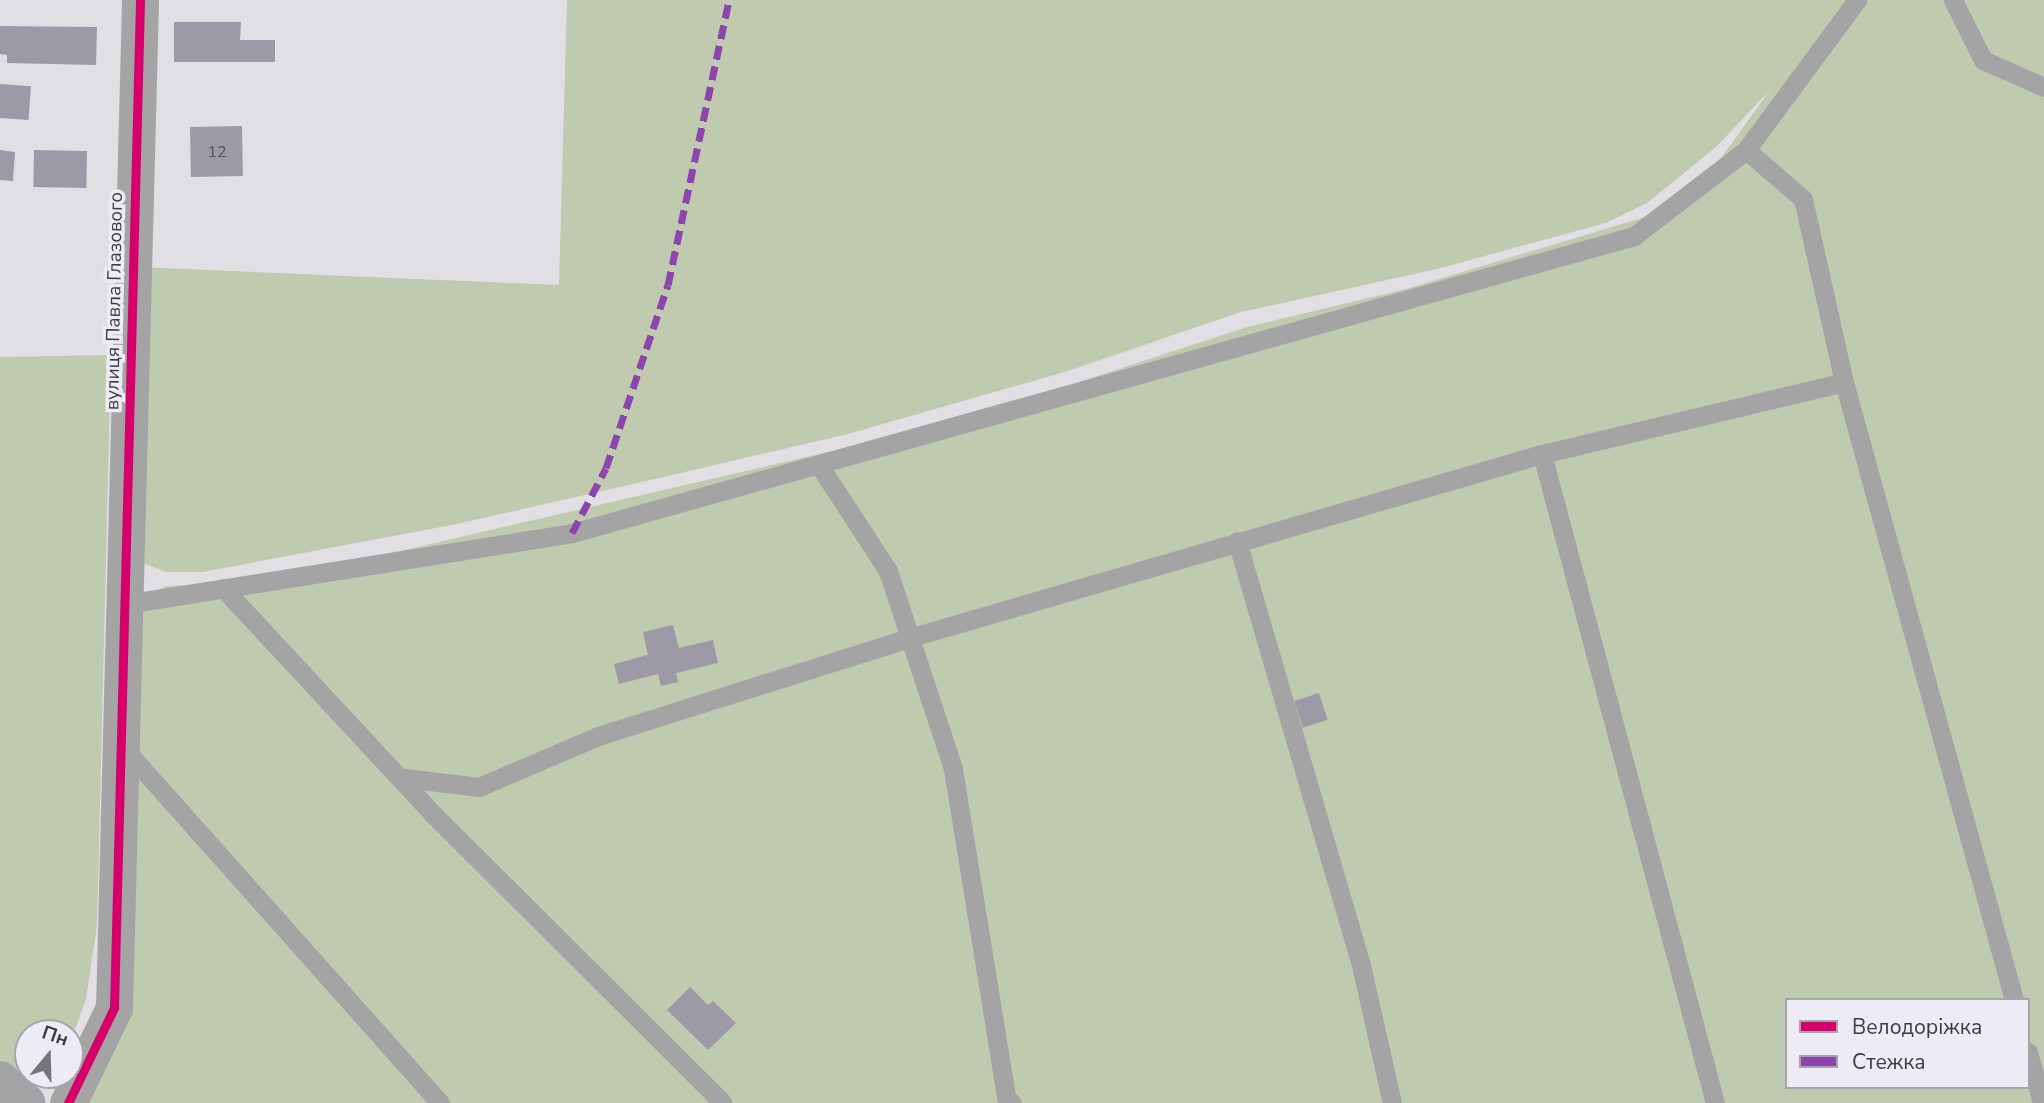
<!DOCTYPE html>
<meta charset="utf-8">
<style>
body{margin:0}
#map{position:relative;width:2044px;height:1103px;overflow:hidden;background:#e1dfe4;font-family:"Nunito Sans",sans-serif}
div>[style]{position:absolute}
.green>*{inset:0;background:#c0caae}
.building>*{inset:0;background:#9e99a6;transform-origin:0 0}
.service>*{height:19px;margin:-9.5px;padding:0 9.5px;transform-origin:9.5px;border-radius:9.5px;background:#a4a4a5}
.minor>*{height:37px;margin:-18.5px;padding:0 18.5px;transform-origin:18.5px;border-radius:18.5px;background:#a4a4a5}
.secondary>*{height:38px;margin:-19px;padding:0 19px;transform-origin:19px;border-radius:19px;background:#a3a3a5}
.quiet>*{height:7px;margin-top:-3.5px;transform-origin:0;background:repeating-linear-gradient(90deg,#8e44ad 0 14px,transparent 0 21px)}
.cycleway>*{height:9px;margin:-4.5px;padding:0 4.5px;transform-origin:4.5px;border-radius:4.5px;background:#d6006c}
span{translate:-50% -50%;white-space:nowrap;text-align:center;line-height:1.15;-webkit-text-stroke:7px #edebf3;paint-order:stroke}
.number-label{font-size:16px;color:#545258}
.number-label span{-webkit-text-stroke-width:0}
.street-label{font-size:19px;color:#3c3b3e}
.legend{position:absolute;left:1785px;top:998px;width:245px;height:91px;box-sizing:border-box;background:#edebf3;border:2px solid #a6a5ab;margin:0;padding:9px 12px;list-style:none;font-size:21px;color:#3c3b3e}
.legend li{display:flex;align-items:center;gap:14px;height:35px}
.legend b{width:35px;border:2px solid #a6a5ab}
.north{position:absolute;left:14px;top:1019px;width:70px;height:70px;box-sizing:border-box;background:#edebf3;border:2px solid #a6a5ab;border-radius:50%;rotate:19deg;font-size:19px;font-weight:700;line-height:28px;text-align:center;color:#3c3b3e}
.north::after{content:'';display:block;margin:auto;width:24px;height:32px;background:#767478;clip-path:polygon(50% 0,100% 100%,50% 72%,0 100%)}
</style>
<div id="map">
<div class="green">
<i style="clip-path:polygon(evenodd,567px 0,2044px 0,2044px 1103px,78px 1103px,97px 1049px,132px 623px,149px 593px,167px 586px,209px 584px,400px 551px,854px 446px,1073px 384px,1247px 327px,1406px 289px,1688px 204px,1770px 90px,1716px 147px,1647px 203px,1606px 223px,1437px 269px,1241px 312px,1068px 371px,848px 434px,655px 479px,457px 524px,203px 572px,166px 572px,137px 561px,140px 267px,559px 285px,567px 0,1787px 1000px,2028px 1000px,2028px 1087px,1787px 1087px,1787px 1000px)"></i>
<i style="clip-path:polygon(111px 355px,97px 926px,86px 999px,70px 1044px,70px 1033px,28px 1033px,28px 1071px,10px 1071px,0 1064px,0 357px)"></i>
</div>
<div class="building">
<i style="clip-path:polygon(174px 22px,241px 22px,240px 40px,275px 40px,275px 62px,174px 62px)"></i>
<i style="clip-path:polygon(0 26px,97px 27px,96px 65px,7px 63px,7px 55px,0 54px)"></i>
<i style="left:0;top:84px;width:31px;height:34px;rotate:4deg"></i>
<i style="left:242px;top:126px;width:50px;height:52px;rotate:89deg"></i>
<i style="clip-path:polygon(0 150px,15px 152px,13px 181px,0 180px)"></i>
<i style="left:34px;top:150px;width:53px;height:37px;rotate:1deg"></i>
<i style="clip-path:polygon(673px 625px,679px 648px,713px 640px,718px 663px,676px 673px,678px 682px,661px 686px,658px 674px,619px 684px,614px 664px,648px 655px,643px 632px)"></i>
<i style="left:1319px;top:693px;width:28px;height:26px;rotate:72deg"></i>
<i style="clip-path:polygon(690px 987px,708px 1005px,713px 1001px,736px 1023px,708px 1050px,667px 1010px)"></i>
</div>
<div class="service">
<i style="left:1953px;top:0;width:67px;rotate:63.4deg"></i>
<i style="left:1983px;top:60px;width:67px;rotate:23.9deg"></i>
<i style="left:1746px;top:150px;width:75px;rotate:40.7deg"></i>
<i style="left:1803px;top:199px;width:188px;rotate:77.4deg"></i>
<i style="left:1844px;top:382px;width:641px;rotate:74.62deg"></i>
<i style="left:1542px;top:454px;width:672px;rotate:75.07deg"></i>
<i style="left:819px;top:465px;width:126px;rotate:56.9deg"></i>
<i style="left:888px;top:571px;width:208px;rotate:71.8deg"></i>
<i style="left:953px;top:769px;width:332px;rotate:80.8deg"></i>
<i style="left:1006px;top:1097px;width:8px;rotate:45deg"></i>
<i style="left:1237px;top:541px;width:438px;rotate:73.7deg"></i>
<i style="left:1360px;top:961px;width:146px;rotate:77.3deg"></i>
<i style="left:223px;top:588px;width:309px;rotate:47.1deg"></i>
<i style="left:433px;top:814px;width:409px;rotate:44.9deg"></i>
<i style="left:125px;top:604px;width:453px;rotate:-9deg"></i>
<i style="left:572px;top:533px;width:1103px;rotate:-15.62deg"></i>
<i style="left:1634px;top:236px;width:141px;rotate:-37.5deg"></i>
<i style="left:1746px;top:150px;width:187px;rotate:-53.5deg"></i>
<i style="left:122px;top:746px;width:478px;rotate:48.3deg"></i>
<i style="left:404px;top:778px;width:76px;rotate:6.8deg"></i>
<i style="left:479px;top:787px;width:129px;rotate:-23.2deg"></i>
<i style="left:598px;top:736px;width:329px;rotate:-17.5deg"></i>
<i style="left:912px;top:637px;width:656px;rotate:-16.2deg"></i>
<i style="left:1542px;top:454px;width:310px;rotate:-13.4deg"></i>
<i style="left:2028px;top:1052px;width:53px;rotate:74.6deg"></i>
</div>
<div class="minor">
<i style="left:68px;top:1103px;width:106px;rotate:-64.2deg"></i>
<i style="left:114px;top:1008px;width:1008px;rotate:-88.52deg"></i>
</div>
<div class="secondary">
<i style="left:0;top:1080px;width:35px;rotate:41deg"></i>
</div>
<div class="quiet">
<i style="left:572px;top:533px;width:73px;rotate:-62.4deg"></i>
<i style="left:606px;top:468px;width:193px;rotate:-71.3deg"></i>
<i style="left:668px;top:285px;width:291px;rotate:-77.9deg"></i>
</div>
<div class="cycleway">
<i style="left:68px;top:1103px;width:106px;rotate:-64.2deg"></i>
<i style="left:114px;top:1008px;width:1008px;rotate:-88.52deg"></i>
</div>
<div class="number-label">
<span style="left:217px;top:152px">12</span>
</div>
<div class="street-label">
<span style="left:115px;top:301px;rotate:-89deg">вулиця Павла Глазового</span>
</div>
<ul class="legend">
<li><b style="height:9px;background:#d6006c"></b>Велодоріжка</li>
<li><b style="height:9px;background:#8e44ad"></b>Стежка</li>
</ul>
<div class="north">Пн</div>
</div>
